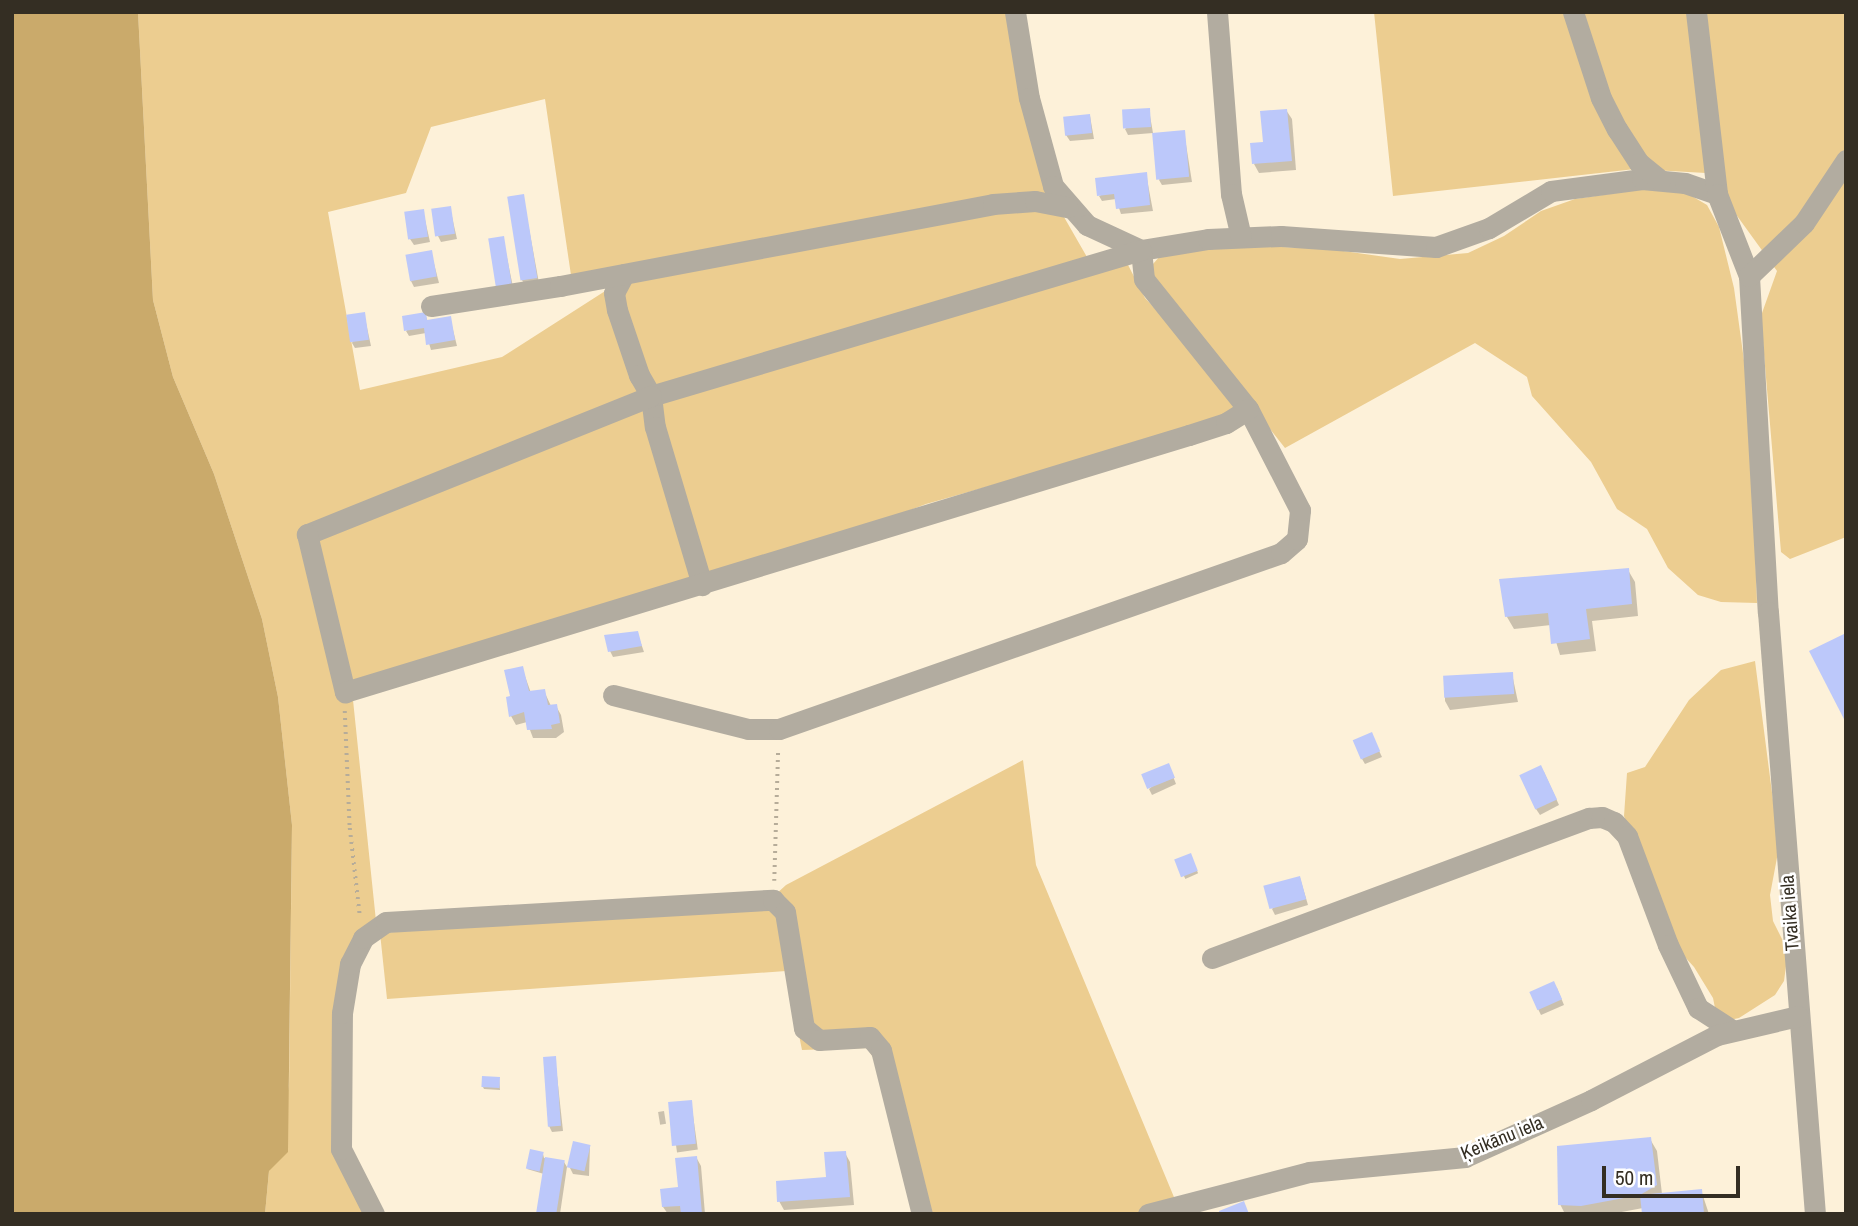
<!DOCTYPE html>
<meta charset="utf-8">
<style>
body{margin:0}
#map{position:relative;width:1858px;height:1226px;overflow:hidden;background:#fdf1d9;font-family:"Archivo Narrow",sans-serif}
div>[style]{position:absolute}
.green>*{inset:0;background:#eccd90}
.water>*{inset:0;background:#caaa6b}
.shadow>*{inset:0;background:#0003;transform-origin:0 0}
.building>*{inset:0;background:#bcc8fa;transform-origin:0 0}
.path>*{height:3.5px;margin-top:-1.75px;transform-origin:0;background:repeating-linear-gradient(90deg,#b6ac99 0 2px,transparent 0 7px)}
.minor>*{height:21px;margin:-10.5px;padding:0 10.5px;transform-origin:10.5px;border-radius:10.5px;background:#b2aca0}
span{translate:-50% -50%;white-space:nowrap;text-align:center;line-height:1.15;-webkit-text-stroke:5px #fff;paint-order:stroke}
.street-label{font-size:19px;color:#342e23}
.frame{position:absolute;inset:0;border:14px solid #342e23;pointer-events:none}
.scale{position:absolute;left:1602px;top:1166px;width:138px;height:32px;box-sizing:border-box;border:4px solid #342e23;border-top:0;padding-left:9px;font-size:21px;line-height:24px;white-space:nowrap;color:#342e23;-webkit-text-stroke:5px #fff;paint-order:stroke}
</style>
<div id="map">
<div class="green">
<i style="clip-path:polygon(138px 12px,1009px 12px,1049px 193px,572px 282px,545px 99px,431px 127px,406px 193px,328px 212px,360px 390px,502px 357px,613px 286px,1018px 207px,1064px 217px,1095px 271px,1126px 261px,1145px 298px,1201px 358px,1236px 410px,1220px 421px,926px 504px,820px 545px,353px 700px,376px 921px,354px 942px,334px 1118px,369px 1214px,265px 1214px,269px 1171px,289px 1086px,292px 825px,278px 697px,262px 619px,214px 474px,173px 377px,153px 300px)"></i>
<i style="clip-path:polygon(1374px 12px,1846px 12px,1846px 537px,1790px 559px,1781px 552px,1762px 331px,1762px 313px,1777px 271px,1706px 173px,1635px 169px,1393px 196px)"></i>
<i style="clip-path:polygon(1650px 188px,1685px 192px,1707px 205px,1719px 227px,1734px 288px,1750px 404px,1757px 603px,1721px 602px,1698px 595px,1668px 568px,1647px 529px,1617px 509px,1591px 462px,1532px 396px,1527px 377px,1475px 343px,1285px 448px,1152px 280px,1153px 264px,1161px 255px,1233px 245px,1329px 249px,1400px 259px,1468px 253px,1504px 236px,1541px 211px,1575px 199px)"></i>
<i style="clip-path:polygon(1755px 661px,1779px 847px,1770px 895px,1773px 921px,1788px 951px,1784px 981px,1775px 995px,1739px 1018px,1725px 1021px,1717px 1018px,1713px 998px,1694px 967px,1673px 944px,1654px 897px,1624px 816px,1627px 773px,1645px 767px,1689px 700px,1721px 670px)"></i>
<i style="clip-path:polygon(1023px 760px,1036px 865px,1181px 1214px,929px 1214px,879px 1066px,867px 1048px,802px 1050px,786px 971px,387px 999px,380px 933px,761px 908px,786px 885px)"></i>
</div>
<div class="water">
<i style="clip-path:polygon(12px 12px,138px 12px,153px 300px,173px 377px,214px 474px,262px 619px,278px 697px,292px 825px,288px 1152px,269px 1171px,265px 1214px,12px 1214px)"></i>
</div>
<div class="shadow">
<i style="clip-path:polygon(1149px 110px,1153px 133px,1128px 135px,1125px 129px)"></i>
<i style="clip-path:polygon(1286px 110px,1292px 119px,1296px 170px,1259px 173px,1254px 164px)"></i>
<i style="clip-path:polygon(1090px 116px,1094px 139px,1070px 141px,1066px 135px)"></i>
<i style="clip-path:polygon(1184px 132px,1192px 182px,1162px 185px,1159px 180px)"></i>
<i style="clip-path:polygon(1146px 174px,1153px 211px,1121px 214px,1116px 199px,1102px 201px,1099px 196px)"></i>
<i style="clip-path:polygon(523px 196px,539px 283px,525px 286px,522px 280px)"></i>
<i style="clip-path:polygon(450px 208px,457px 239px,441px 242px,438px 236px)"></i>
<i style="clip-path:polygon(423px 211px,430px 242px,414px 245px,410px 239px)"></i>
<i style="clip-path:polygon(503px 238px,514px 292px,501px 294px)"></i>
<i style="clip-path:polygon(431px 252px,439px 283px,414px 287px,411px 281px)"></i>
<i style="clip-path:polygon(364px 314px,371px 346px,355px 348px,352px 343px)"></i>
<i style="clip-path:polygon(425px 314px,428px 322px,450px 318px,457px 346px,431px 350px,426px 333px,409px 336px,406px 331px)"></i>
<i style="clip-path:polygon(1628px 570px,1635px 582px,1638px 616px,1592px 621px,1596px 651px,1560px 655px,1551px 625px,1514px 629px,1507px 617px,1501px 581px)"></i>
<i style="clip-path:polygon(637px 632px,644px 652px,613px 657px,610px 651px)"></i>
<i style="clip-path:polygon(522px 668px,531px 693px,544px 691px,551px 706px,556px 706px,561px 715px,564px 732px,556px 738px,533px 738px,527px 722px,516px 725px,511px 716px)"></i>
<i style="clip-path:polygon(1512px 674px,1518px 702px,1450px 710px,1445px 701px,1445px 680px)"></i>
<i style="clip-path:polygon(1374px 740px,1382px 757px,1365px 764px,1362px 759px)"></i>
<i style="clip-path:polygon(1171px 771px,1176px 784px,1152px 795px,1149px 789px)"></i>
<i style="clip-path:polygon(1544px 772px,1559px 805px,1540px 815px,1536px 809px)"></i>
<i style="left:1190px;top:855px;width:20px;height:14px;rotate:66deg"></i>
<i style="clip-path:polygon(1300px 878px,1308px 905px,1275px 915px,1272px 909px)"></i>
<i style="clip-path:polygon(1557px 988px,1564px 1005px,1541px 1015px,1538px 1009px)"></i>
<i style="clip-path:polygon(555px 1057px,563px 1131px,552px 1132px,549px 1126px)"></i>
<i style="clip-path:polygon(499px 1078px,500px 1090px,484px 1089px,483px 1087px)"></i>
<i style="left:691px;top:1101px;width:49px;height:21px;rotate:82deg"></i>
<i style="left:664px;top:1111px;width:13px;height:6px;rotate:81deg"></i>
<i style="clip-path:polygon(1650px 1139px,1657px 1151px,1662px 1194px,1701px 1190px,1709px 1214px,1644px 1214px,1643px 1208px,1611px 1214px,1565px 1214px,1560px 1204px)"></i>
<i style="clip-path:polygon(590px 1146px,589px 1176px,573px 1174px,570px 1168px)"></i>
<i style="clip-path:polygon(845px 1153px,850px 1162px,854px 1205px,784px 1210px,779px 1201px,828px 1179px)"></i>
<i style="clip-path:polygon(543px 1154px,544px 1158px,564px 1162px,567px 1167px,560px 1214px,537px 1214px,544px 1174px,527px 1169px)"></i>
<i style="clip-path:polygon(696px 1157px,701px 1166px,705px 1214px,668px 1214px,663px 1207px,680px 1189px)"></i>
</div>
<div class="building">
<i style="left:1150px;top:108px;width:19px;height:28px;rotate:87deg"></i>
<i style="clip-path:polygon(1287px 109px,1292px 161px,1252px 164px,1250px 143px,1263px 142px,1260px 111px)"></i>
<i style="left:1090px;top:114px;width:19px;height:27px;rotate:84deg"></i>
<i style="left:1185px;top:130px;width:47px;height:33px;rotate:85deg"></i>
<i style="clip-path:polygon(1147px 172px,1150px 205px,1116px 209px,1114px 194px,1097px 196px,1095px 178px)"></i>
<i style="left:524px;top:194px;width:85px;height:17px;rotate:81deg"></i>
<i style="left:451px;top:206px;width:28px;height:20px;rotate:82deg"></i>
<i style="left:424px;top:209px;width:28px;height:20px;rotate:82deg"></i>
<i style="left:504px;top:236px;width:51px;height:16px;rotate:81deg"></i>
<i style="left:432px;top:250px;width:27px;height:27px;rotate:80deg"></i>
<i style="left:365px;top:312px;width:28px;height:19px;rotate:82deg"></i>
<i style="clip-path:polygon(426px 312px,427px 320px,451px 316px,455px 340px,426px 345px,424px 328px,404px 331px,402px 316px)"></i>
<i style="clip-path:polygon(1629px 568px,1632px 604px,1586px 609px,1590px 639px,1551px 644px,1548px 613px,1505px 617px,1499px 579px)"></i>
<i style="clip-path:polygon(638px 631px,642px 646px,608px 652px,604px 635px)"></i>
<i style="clip-path:polygon(1846px 633px,1846px 723px,1809px 651px)"></i>
<i style="clip-path:polygon(523px 666px,529px 691px,545px 689px,548px 705px,557px 704px,560px 723px,551px 725px,552px 729px,527px 730px,524px 712px,509px 717px,506px 697px,510px 696px,504px 670px)"></i>
<i style="left:1513px;top:672px;width:22px;height:70px;rotate:87deg"></i>
<i style="left:1372px;top:732px;width:21px;height:21px;rotate:67deg"></i>
<i style="left:1169px;top:763px;width:16px;height:30px;rotate:68deg"></i>
<i style="left:1541px;top:765px;width:38px;height:24px;rotate:65deg"></i>
<i style="left:1191px;top:853px;width:19px;height:18px;rotate:69deg"></i>
<i style="left:1300px;top:876px;width:24px;height:38px;rotate:75deg"></i>
<i style="left:1554px;top:981px;width:20px;height:27px;rotate:66deg"></i>
<i style="left:556px;top:1056px;width:70px;height:13px;rotate:86deg"></i>
<i style="left:482px;top:1076px;width:18px;height:11px;rotate:3deg"></i>
<i style="left:692px;top:1100px;width:44px;height:24px;rotate:85deg"></i>
<i style="clip-path:polygon(1651px 1137px,1657px 1185px,1640px 1195px,1581px 1206px,1558px 1205px,1557px 1146px)"></i>
<i style="left:573px;top:1141px;width:18px;height:27px;rotate:13deg"></i>
<i style="left:530px;top:1149px;width:14px;height:20px;rotate:12deg"></i>
<i style="clip-path:polygon(846px 1151px,850px 1197px,777px 1202px,776px 1181px,826px 1177px,824px 1152px)"></i>
<i style="clip-path:polygon(697px 1156px,702px 1214px,681px 1214px,680px 1206px,662px 1207px,660px 1189px,678px 1187px,675px 1158px)"></i>
<i style="left:545px;top:1157px;width:20px;height:58px;rotate:9deg"></i>
<i style="clip-path:polygon(1702px 1189px,1704px 1214px,1642px 1214px,1640px 1195px)"></i>
<i style="clip-path:polygon(1244px 1201px,1249px 1214px,1220px 1214px,1219px 1211px)"></i>
</div>
<div class="path">
<i style="left:345px;top:711px;width:117px;rotate:87.6deg"></i>
<i style="left:350px;top:828px;width:89px;rotate:83.5deg"></i>
<i style="left:774px;top:881px;width:132px;rotate:-88.3deg"></i>
</div>
<div class="minor">
<i style="left:1015px;top:12px;width:87px;rotate:80.8deg"></i>
<i style="left:1029px;top:98px;width:91px;rotate:74.7deg"></i>
<i style="left:1053px;top:186px;width:52px;rotate:48.9deg"></i>
<i style="left:1087px;top:225px;width:60px;rotate:24.8deg"></i>
<i style="left:1141px;top:250px;width:68px;rotate:-9.3deg"></i>
<i style="left:1208px;top:239px;width:73px;rotate:-2.4deg"></i>
<i style="left:1281px;top:236px;width:155px;rotate:4.1deg"></i>
<i style="left:1436px;top:247px;width:56px;rotate:-19.7deg"></i>
<i style="left:1489px;top:228px;width:72px;rotate:-30.8deg"></i>
<i style="left:1551px;top:191px;width:92px;rotate:-7.5deg"></i>
<i style="left:1642px;top:179px;width:43px;rotate:5.3deg"></i>
<i style="left:1685px;top:183px;width:34px;rotate:19deg"></i>
<i style="left:1217px;top:12px;width:183px;rotate:85.6deg"></i>
<i style="left:1231px;top:194px;width:44px;rotate:76.9deg"></i>
<i style="left:1573px;top:12px;width:90px;rotate:72deg"></i>
<i style="left:1601px;top:98px;width:35px;rotate:63deg"></i>
<i style="left:1617px;top:129px;width:40px;rotate:57.1deg"></i>
<i style="left:1639px;top:163px;width:27px;rotate:39deg"></i>
<i style="left:1696px;top:12px;width:183px;rotate:83.4deg"></i>
<i style="left:1717px;top:194px;width:88px;rotate:68.7deg"></i>
<i style="left:1749px;top:276px;width:337px;rotate:86.8deg"></i>
<i style="left:1768px;top:612px;width:604px;rotate:85.54deg"></i>
<i style="left:624px;top:274px;width:21px;rotate:118deg"></i>
<i style="left:614px;top:293px;width:17px;rotate:80deg"></i>
<i style="left:617px;top:310px;width:69px;rotate:71.3deg"></i>
<i style="left:639px;top:375px;width:24px;rotate:60deg"></i>
<i style="left:651px;top:396px;width:31px;rotate:83deg"></i>
<i style="left:655px;top:427px;width:165px;rotate:73.4deg"></i>
<i style="left:1749px;top:276px;width:76px;rotate:-43.9deg"></i>
<i style="left:1804px;top:223px;width:76px;rotate:-56.3deg"></i>
<i style="left:431px;top:306px;width:131px;rotate:-8.8deg"></i>
<i style="left:560px;top:286px;width:441px;rotate:-10.7deg"></i>
<i style="left:993px;top:204px;width:42px;rotate:-4.1deg"></i>
<i style="left:1035px;top:201px;width:33px;rotate:11deg"></i>
<i style="left:613px;top:695px;width:139px;rotate:14.1deg"></i>
<i style="left:748px;top:729px;width:31px"></i>
<i style="left:779px;top:729px;width:532px;rotate:-19.32deg"></i>
<i style="left:1281px;top:553px;width:21px;rotate:-41deg"></i>
<i style="left:1297px;top:539px;width:29px;rotate:-84deg"></i>
<i style="left:1300px;top:510px;width:114px;rotate:-117.2deg"></i>
<i style="left:1248px;top:409px;width:166px;rotate:-128.7deg"></i>
<i style="left:1144px;top:279px;width:29px;rotate:-96deg"></i>
<i style="left:1141px;top:250px;width:511px;rotate:163.41deg"></i>
<i style="left:651px;top:396px;width:371px;rotate:158.1deg"></i>
<i style="left:307px;top:534px;width:163px;rotate:76.5deg"></i>
<i style="left:345px;top:692px;width:882px;rotate:-16.94deg"></i>
<i style="left:1189px;top:435px;width:39px;rotate:-18deg"></i>
<i style="left:1226px;top:423px;width:26px;rotate:-32deg"></i>
<i style="left:1212px;top:958px;width:402px;rotate:-20.4deg"></i>
<i style="left:1589px;top:818px;width:13px;rotate:-4deg"></i>
<i style="left:1602px;top:817px;width:13px;rotate:23deg"></i>
<i style="left:1614px;top:822px;width:19px;rotate:47deg"></i>
<i style="left:1627px;top:836px;width:116px;rotate:69.4deg"></i>
<i style="left:1668px;top:945px;width:70px;rotate:64.5deg"></i>
<i style="left:1698px;top:1008px;width:40px;rotate:32.9deg"></i>
<i style="left:374px;top:1214px;width:73px;rotate:-116.9deg"></i>
<i style="left:341px;top:1149px;width:136px;rotate:-89.6deg"></i>
<i style="left:342px;top:1013px;width:50px;rotate:-80.7deg"></i>
<i style="left:350px;top:964px;width:29px;rotate:-63deg"></i>
<i style="left:363px;top:938px;width:28px;rotate:-35deg"></i>
<i style="left:386px;top:922px;width:388px;rotate:-3.3deg"></i>
<i style="left:773px;top:900px;width:17px;rotate:45deg"></i>
<i style="left:785px;top:912px;width:118px;rotate:80.7deg"></i>
<i style="left:804px;top:1028px;width:19px;rotate:39deg"></i>
<i style="left:819px;top:1040px;width:51px;rotate:-3.4deg"></i>
<i style="left:870px;top:1037px;width:17px;rotate:50deg"></i>
<i style="left:881px;top:1050px;width:169px;rotate:76deg"></i>
<i style="left:1148px;top:1214px;width:166px;rotate:-14.6deg"></i>
<i style="left:1309px;top:1172px;width:157px;rotate:-5.5deg"></i>
<i style="left:1465px;top:1157px;width:138px;rotate:-24.3deg"></i>
<i style="left:1591px;top:1100px;width:142px;rotate:-27.3deg"></i>
<i style="left:1717px;top:1035px;width:83px;rotate:-13.2deg"></i>
</div>
<div class="street-label">
<span style="left:1790px;top:913px;rotate:-94deg">Tvaika iela</span>
<span style="left:1502px;top:1138px;rotate:-22deg">Ķeikānu iela</span>
</div>
<div class="frame"></div>
<div class="scale">50 m</div>
</div>
